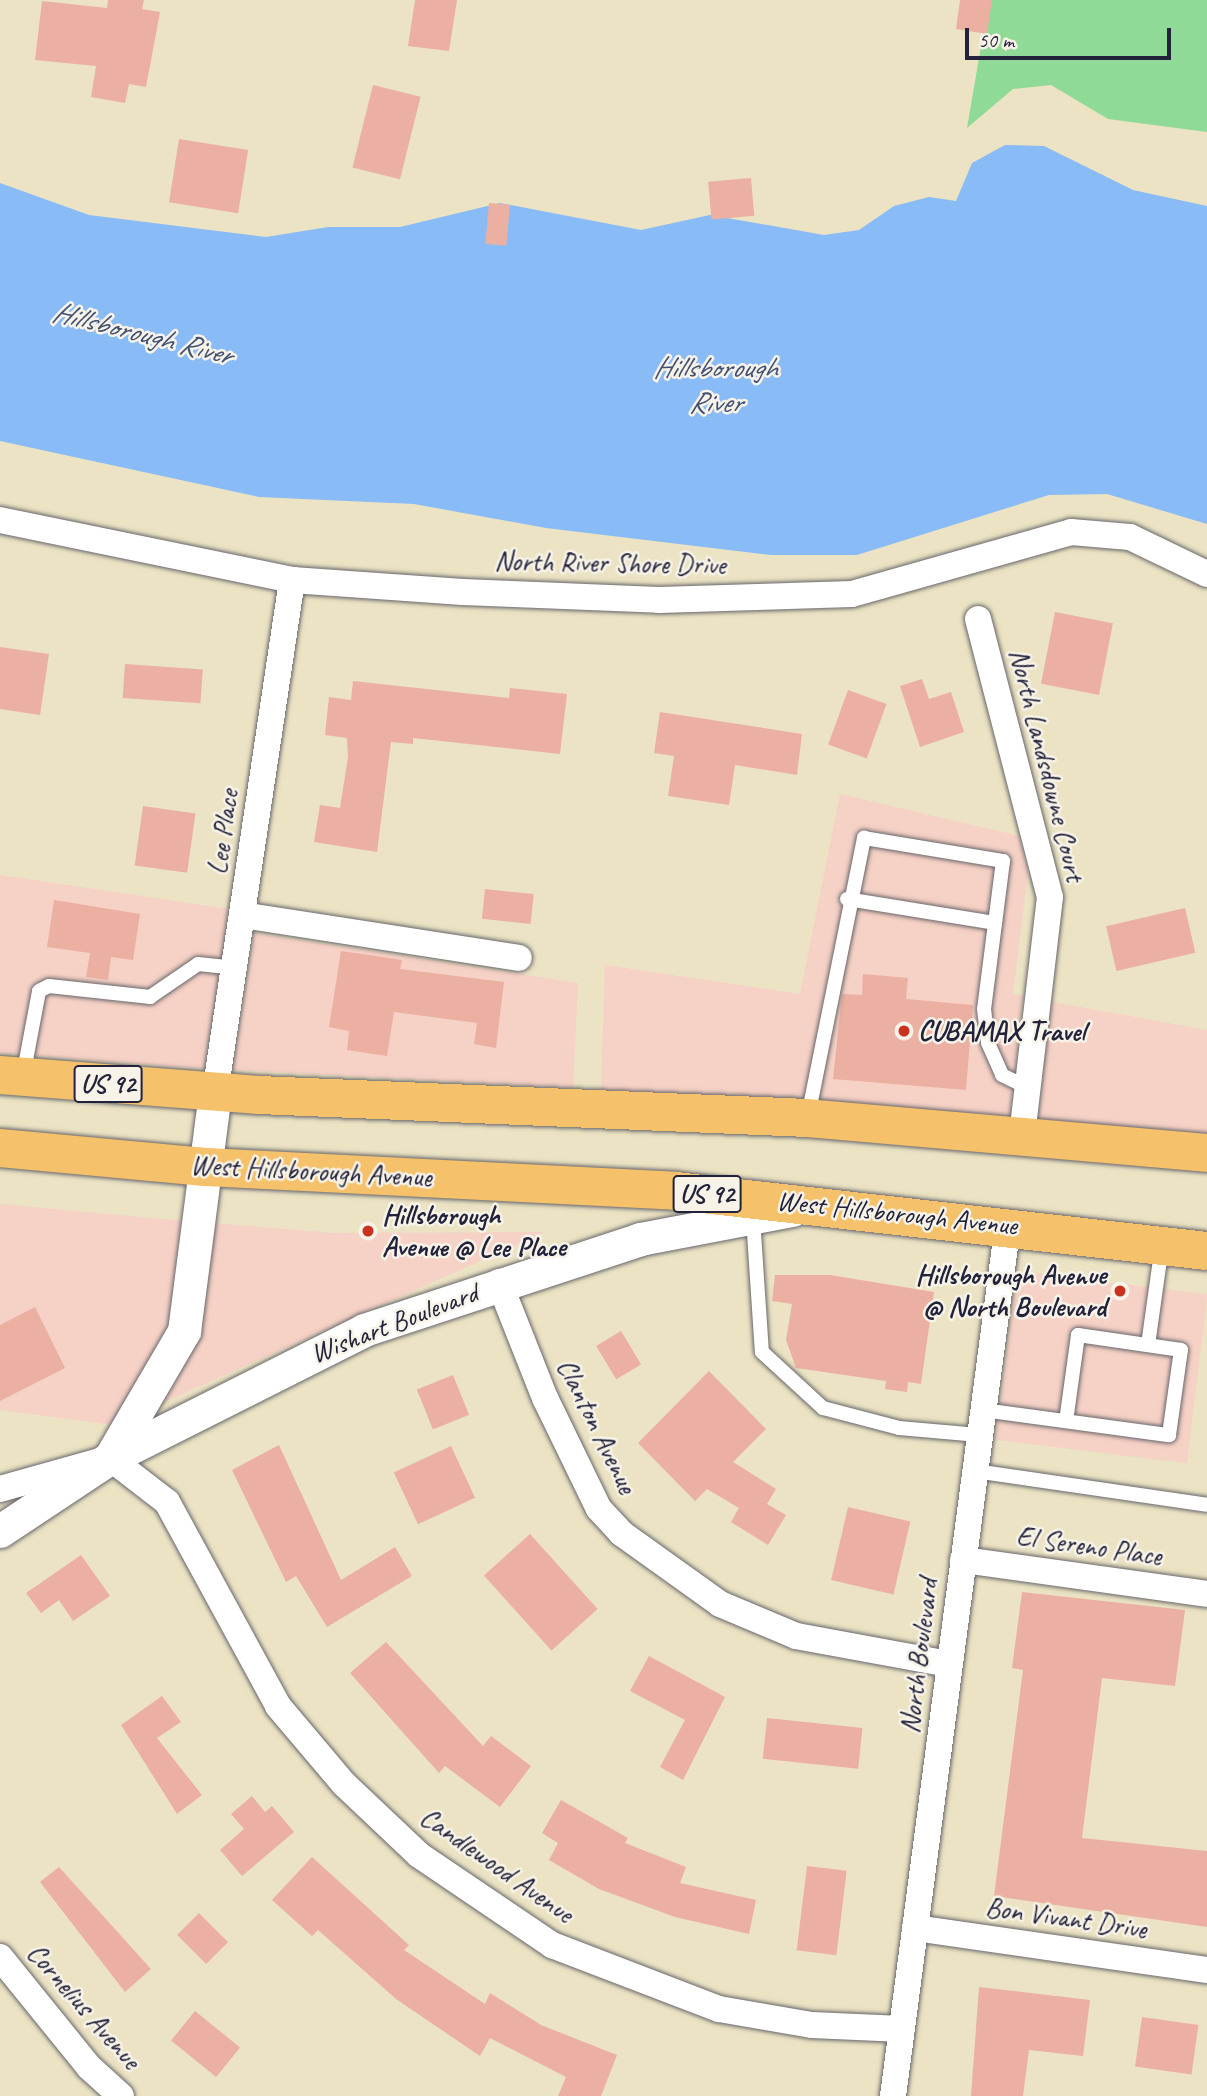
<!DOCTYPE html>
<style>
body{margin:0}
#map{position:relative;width:1207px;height:2096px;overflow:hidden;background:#ebe3c3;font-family:Caveat,sans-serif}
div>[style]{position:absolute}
.built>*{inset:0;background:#f6d1c5;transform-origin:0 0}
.green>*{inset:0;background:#90da97}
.water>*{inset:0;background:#89bbf6}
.building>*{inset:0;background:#ebb0a2;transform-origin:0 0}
.roads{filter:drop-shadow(0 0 2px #68666b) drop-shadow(0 0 2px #68666b)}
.service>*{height:14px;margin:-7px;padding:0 7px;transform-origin:7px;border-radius:7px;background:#fff}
.minor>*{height:26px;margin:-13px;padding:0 13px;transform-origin:13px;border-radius:13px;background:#fff}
.tertiary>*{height:33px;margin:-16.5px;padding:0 16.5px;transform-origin:16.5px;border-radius:16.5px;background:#fff}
.primary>*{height:38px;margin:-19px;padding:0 19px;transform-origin:19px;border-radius:19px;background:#f5c16b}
.dots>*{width:19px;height:19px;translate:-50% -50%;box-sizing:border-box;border:4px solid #f7f3e8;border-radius:50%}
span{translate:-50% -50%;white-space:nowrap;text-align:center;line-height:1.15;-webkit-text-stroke:5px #f7f3e8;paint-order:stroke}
.shield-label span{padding:2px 5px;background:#f7f3e8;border:2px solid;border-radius:5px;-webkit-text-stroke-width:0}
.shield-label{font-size:26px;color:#22223b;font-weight:700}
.street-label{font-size:28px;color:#22223b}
.poi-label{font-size:28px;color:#22223b;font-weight:700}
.left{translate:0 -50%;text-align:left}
.right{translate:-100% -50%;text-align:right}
.water-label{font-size:30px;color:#415073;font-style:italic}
.scale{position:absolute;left:965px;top:28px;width:206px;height:32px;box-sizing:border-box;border:4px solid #22223b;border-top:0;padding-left:9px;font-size:21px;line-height:24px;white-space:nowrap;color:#22223b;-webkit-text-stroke:5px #f7f3e8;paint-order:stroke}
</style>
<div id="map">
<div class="built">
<i style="clip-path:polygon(840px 794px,1019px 836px,1028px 872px,1013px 994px,1023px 996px,1010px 1116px,601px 1090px,605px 965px,800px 994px)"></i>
<i style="clip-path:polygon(0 875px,229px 909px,205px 1069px,0 1053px)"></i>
<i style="clip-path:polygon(254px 933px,578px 983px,573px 1088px,233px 1070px)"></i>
<i style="clip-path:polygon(1052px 1002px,1207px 1030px,1207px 1135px,1038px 1119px)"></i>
<i style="clip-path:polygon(0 1204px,184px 1221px,171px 1325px,113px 1425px,0 1410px)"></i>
<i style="clip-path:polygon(212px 1223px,335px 1233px,545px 1232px,160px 1404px)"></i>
<i style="left:1017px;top:1271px;width:192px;height:170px;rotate:7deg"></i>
</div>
<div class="green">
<i style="clip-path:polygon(989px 0,1207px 0,1207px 132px,1108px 119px,1051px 85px,1013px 89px,967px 128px)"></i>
</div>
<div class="water">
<i style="clip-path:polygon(1005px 145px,1044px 146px,1133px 190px,1207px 206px,1207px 524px,1107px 494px,1049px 495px,857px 555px,771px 555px,546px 528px,414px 504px,259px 497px,0 441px,0 183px,89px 215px,266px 237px,328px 227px,400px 227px,500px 203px,641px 230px,710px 215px,824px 235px,859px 230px,894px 206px,929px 197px,956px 201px,972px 163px)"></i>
</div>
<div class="building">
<i style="clip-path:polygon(108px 0,144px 0,142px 9px,160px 12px,146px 87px,129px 84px,125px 103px,91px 97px,96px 66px,35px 60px,42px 1px,107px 8px)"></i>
<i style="clip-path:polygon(415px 0,457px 0,449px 51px,408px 46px)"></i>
<i style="clip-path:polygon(960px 0,992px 0,987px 34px,956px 29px)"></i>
<i style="left:373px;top:85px;width:49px;height:85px;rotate:14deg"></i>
<i style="left:179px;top:139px;width:70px;height:64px;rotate:9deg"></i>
<i style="left:751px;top:178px;width:38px;height:43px;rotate:85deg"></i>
<i style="left:489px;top:203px;width:21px;height:41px;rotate:5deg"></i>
<i style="left:1055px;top:612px;width:59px;height:73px;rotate:11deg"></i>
<i style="clip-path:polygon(0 647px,49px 654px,40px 715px,0 709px)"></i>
<i style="left:125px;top:664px;width:78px;height:34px;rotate:4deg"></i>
<i style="clip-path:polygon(922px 679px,929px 699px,951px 692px,964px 732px,920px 747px,900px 686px)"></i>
<i style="clip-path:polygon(353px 681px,509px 698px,510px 688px,567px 694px,560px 754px,413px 738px,413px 744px,391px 742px,377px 852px,314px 842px,320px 805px,340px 808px,348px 757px,347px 738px,325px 735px,329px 697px,351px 700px)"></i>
<i style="left:848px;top:690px;width:41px;height:58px;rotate:20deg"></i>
<i style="clip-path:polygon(660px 712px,802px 734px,797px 775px,735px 765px,729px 805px,668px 796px,674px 756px,654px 753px)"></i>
<i style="left:143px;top:806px;width:53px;height:60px;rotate:8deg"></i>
<i style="left:485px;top:889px;width:49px;height:30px;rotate:6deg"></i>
<i style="clip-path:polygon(54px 900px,140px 914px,133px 960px,111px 957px,108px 980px,86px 977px,90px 953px,47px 947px)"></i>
<i style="left:1185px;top:908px;width:46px;height:81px;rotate:77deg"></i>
<i style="clip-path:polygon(341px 951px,402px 960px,400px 969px,504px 982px,496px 1048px,474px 1044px,477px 1023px,394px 1012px,387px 1056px,347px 1050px,349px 1031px,329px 1027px)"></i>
<i style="clip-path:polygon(863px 974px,908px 978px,906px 999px,973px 1005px,966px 1090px,833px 1079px,842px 994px,862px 995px)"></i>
<i style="clip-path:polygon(775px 1275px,830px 1275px,934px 1292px,921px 1384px,908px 1382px,907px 1392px,885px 1389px,886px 1381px,796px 1368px,786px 1340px,792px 1304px,772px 1301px)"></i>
<i style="clip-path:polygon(35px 1307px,65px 1368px,0 1401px,0 1325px)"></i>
<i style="left:621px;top:1331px;width:39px;height:29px;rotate:59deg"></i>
<i style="clip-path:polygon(709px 1371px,766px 1429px,733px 1462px,776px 1489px,767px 1504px,786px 1515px,768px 1545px,731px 1522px,739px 1508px,707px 1489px,695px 1501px,638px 1443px)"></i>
<i style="left:453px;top:1375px;width:43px;height:39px;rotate:68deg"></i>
<i style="clip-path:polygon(279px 1445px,341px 1580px,395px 1547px,412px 1576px,327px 1627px,296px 1576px,286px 1582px,232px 1470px)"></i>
<i style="left:451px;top:1446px;width:57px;height:63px;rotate:65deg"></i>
<i style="left:848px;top:1507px;width:64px;height:75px;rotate:13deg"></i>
<i style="left:530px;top:1534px;width:101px;height:62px;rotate:48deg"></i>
<i style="clip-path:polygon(81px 1555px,110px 1596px,73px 1621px,59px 1600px,41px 1613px,26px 1593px)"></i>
<i style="clip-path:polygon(1022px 1592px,1185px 1610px,1175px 1686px,1102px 1678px,1082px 1838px,1207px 1851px,1207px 1927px,994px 1896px,1023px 1670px,1012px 1668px)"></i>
<i style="clip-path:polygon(386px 1642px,483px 1746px,491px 1736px,531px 1766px,500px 1807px,445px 1766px,439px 1773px,350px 1673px)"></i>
<i style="clip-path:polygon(649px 1656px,725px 1697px,683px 1780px,660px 1767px,685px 1720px,630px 1691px)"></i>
<i style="clip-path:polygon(162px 1696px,181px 1722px,157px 1738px,202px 1795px,177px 1814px,121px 1725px)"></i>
<i style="left:767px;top:1718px;width:96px;height:41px;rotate:6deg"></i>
<i style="clip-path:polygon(252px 1796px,265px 1812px,272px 1806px,294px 1832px,242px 1876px,220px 1850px,244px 1829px,231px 1814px)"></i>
<i style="clip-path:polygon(561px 1800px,628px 1838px,625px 1843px,686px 1867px,680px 1883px,756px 1900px,749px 1934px,675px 1917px,599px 1889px,549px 1860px,558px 1843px,542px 1833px)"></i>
<i style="clip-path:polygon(312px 1857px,409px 1945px,404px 1950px,485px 2004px,490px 1993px,541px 2025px,617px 2055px,601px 2096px,558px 2096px,566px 2077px,490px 2038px,480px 2056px,396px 1999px,318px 1930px,312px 1936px,272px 1900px)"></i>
<i style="left:807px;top:1866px;width:40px;height:85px;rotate:7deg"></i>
<i style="clip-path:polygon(59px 1867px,151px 1969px,125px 1992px,40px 1882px)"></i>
<i style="left:199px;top:1913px;width:41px;height:31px;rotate:45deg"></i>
<i style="clip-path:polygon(979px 1987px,1090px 2000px,1083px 2056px,1029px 2050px,1023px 2096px,971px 2096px)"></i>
<i style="left:195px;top:2011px;width:58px;height:38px;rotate:39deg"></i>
<i style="left:1142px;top:2017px;width:57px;height:50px;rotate:8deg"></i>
</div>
<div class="roads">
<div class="service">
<i style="left:847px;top:899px;width:150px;rotate:9.2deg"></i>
<i style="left:23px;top:1076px;width:86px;rotate:-79.3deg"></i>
<i style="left:39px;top:991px;width:11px;rotate:-27deg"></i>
<i style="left:49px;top:986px;width:102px;rotate:6.2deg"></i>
<i style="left:150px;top:997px;width:58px;rotate:-34.5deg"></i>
<i style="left:198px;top:964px;width:36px;rotate:6deg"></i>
<i style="left:808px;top:1116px;width:284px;rotate:-78.6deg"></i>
<i style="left:864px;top:838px;width:141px;rotate:9.4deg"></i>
<i style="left:1003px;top:861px;width:149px;rotate:97.3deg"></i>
<i style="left:984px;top:1009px;width:34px;rotate:83deg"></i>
<i style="left:988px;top:1043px;width:35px;rotate:66deg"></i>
<i style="left:1002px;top:1075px;width:28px;rotate:26deg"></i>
<i style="left:753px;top:1218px;width:134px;rotate:86.2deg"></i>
<i style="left:762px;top:1352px;width:83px;rotate:42.6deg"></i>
<i style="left:823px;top:1408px;width:79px;rotate:14.7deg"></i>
<i style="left:899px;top:1428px;width:80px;rotate:5deg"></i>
<i style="left:1148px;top:1345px;width:100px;rotate:-82deg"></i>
<i style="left:983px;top:1410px;width:188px;rotate:7.7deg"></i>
<i style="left:1169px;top:1435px;width:86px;rotate:-82deg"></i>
<i style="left:1181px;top:1350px;width:104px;rotate:-171.7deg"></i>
<i style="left:1078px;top:1335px;width:87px;rotate:97.9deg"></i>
<i style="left:975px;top:1471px;width:234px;rotate:8.3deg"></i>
</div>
<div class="minor">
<i style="left:0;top:520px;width:298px;rotate:11.6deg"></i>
<i style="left:292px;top:580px;width:171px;rotate:4deg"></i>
<i style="left:463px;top:592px;width:196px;rotate:2.3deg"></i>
<i style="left:659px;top:600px;width:193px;rotate:-1.8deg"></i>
<i style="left:852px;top:594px;width:228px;rotate:-15.8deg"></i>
<i style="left:1071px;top:532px;width:59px;rotate:4.8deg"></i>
<i style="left:1130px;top:537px;width:85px;rotate:25.7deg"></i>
<i style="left:978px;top:619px;width:287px;rotate:75.5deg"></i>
<i style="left:1050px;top:897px;width:240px;rotate:96.7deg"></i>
<i style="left:242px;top:915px;width:280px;rotate:8.8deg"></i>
<i style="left:215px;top:1093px;width:519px;rotate:-81.46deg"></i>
<i style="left:499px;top:1282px;width:125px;rotate:68.4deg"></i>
<i style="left:545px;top:1398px;width:123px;rotate:64.1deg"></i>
<i style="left:599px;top:1509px;width:33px;rotate:47deg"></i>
<i style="left:621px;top:1533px;width:122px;rotate:35.6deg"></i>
<i style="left:720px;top:1604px;width:82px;rotate:22.8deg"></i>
<i style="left:796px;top:1636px;width:156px;rotate:10.4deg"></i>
<i style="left:0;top:1489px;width:114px;rotate:-15.7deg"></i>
<i style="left:110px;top:1458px;width:72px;rotate:37.7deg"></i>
<i style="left:167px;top:1502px;width:232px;rotate:61.4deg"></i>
<i style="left:278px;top:1706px;width:102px;rotate:49.8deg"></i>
<i style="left:344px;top:1784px;width:103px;rotate:43.4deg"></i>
<i style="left:419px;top:1855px;width:161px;rotate:34.1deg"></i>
<i style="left:552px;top:1945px;width:179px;rotate:21deg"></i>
<i style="left:719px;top:2009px;width:94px;rotate:9.8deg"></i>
<i style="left:812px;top:2025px;width:90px;rotate:2.5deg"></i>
<i style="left:963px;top:1560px;width:246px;rotate:7.9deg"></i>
<i style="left:915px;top:1928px;width:295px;rotate:8.2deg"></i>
<i style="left:0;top:1957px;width:141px;rotate:51deg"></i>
<i style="left:89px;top:2067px;width:43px;rotate:42.2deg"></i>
<i style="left:893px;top:2096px;width:880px;rotate:-82.49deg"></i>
</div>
<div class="tertiary">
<i style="left:111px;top:1456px;width:145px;rotate:-59.7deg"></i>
<i style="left:184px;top:1331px;width:240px;rotate:-82.6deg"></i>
<i style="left:0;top:1531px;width:132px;rotate:-33.6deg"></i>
<i style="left:110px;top:1458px;width:284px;rotate:-26.7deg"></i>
<i style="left:364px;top:1330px;width:291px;rotate:-18.2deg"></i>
<i style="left:640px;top:1239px;width:155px;rotate:-10.8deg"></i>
</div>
<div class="primary">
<i style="left:0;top:1075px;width:260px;rotate:4.4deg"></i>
<i style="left:259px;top:1095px;width:548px;rotate:2.4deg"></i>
<i style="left:807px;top:1118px;width:402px;rotate:5deg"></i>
<i style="left:0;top:1148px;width:206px;rotate:5.3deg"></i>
<i style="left:205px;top:1167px;width:472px;rotate:2.9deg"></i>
<i style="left:676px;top:1191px;width:534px;rotate:6.45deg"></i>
</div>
</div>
<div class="dots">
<i style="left:904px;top:1031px;background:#c8321e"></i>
<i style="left:368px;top:1231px;background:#c8321e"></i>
<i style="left:1120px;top:1291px;background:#c8321e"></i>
</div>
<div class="shield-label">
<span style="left:108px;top:1084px">US 92</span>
<span style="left:707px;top:1194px">US 92</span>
</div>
<div class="street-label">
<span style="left:610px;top:563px;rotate:1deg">North River Shore Drive</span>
<span style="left:1047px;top:765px;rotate:76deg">North Landsdowne Court</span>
<span style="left:223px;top:832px;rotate:-82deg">Lee Place</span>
<span style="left:311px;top:1171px;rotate:3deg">West Hillsborough Avenue</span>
<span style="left:897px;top:1213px;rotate:6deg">West Hillsborough Avenue</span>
<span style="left:394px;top:1323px;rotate:-21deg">Wishart Boulevard</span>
<span style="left:597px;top:1426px;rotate:64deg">Clanton Avenue</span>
<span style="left:1089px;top:1546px;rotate:8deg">El Sereno Place</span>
<span style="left:919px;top:1656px;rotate:-83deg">North Boulevard</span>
<span style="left:497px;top:1865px;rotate:35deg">Candlewood Avenue</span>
<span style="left:1066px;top:1918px;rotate:8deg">Bon Vivant Drive</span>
<span style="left:84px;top:2006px;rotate:49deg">Cornelius Avenue</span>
</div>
<div class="poi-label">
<span class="left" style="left:918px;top:1031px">CUBAMAX Travel</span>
<span class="left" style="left:382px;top:1231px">Hillsborough<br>Avenue @ Lee Place</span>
<span class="right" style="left:1106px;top:1291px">Hillsborough Avenue<br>@ North Boulevard</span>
</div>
<div class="water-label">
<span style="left:142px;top:333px;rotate:14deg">Hillsborough River</span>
<span style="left:715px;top:384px">Hillsborough<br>River</span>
</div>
<div class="scale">50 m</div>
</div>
